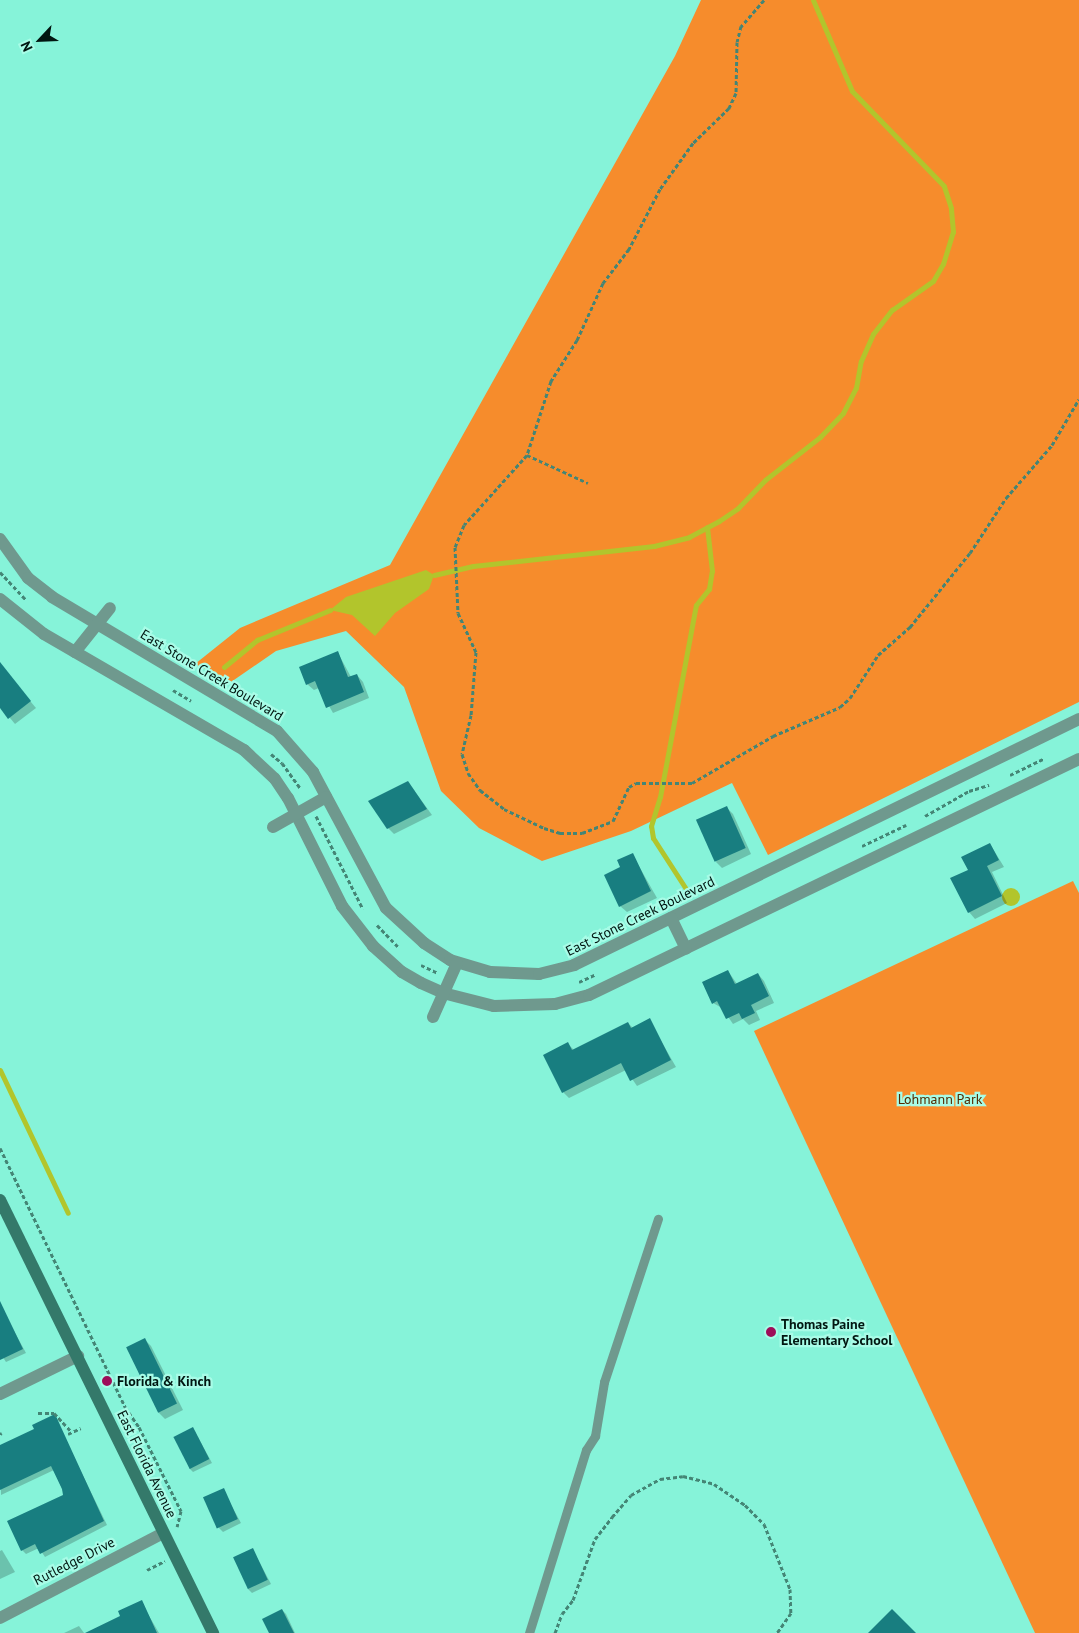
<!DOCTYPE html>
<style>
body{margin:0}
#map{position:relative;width:1079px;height:1633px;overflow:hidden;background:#86f3d9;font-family:"PT Sans",sans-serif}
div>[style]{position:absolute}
.green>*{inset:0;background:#f68c2c}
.water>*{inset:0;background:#b2c52c}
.round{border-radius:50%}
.shadow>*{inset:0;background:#0003}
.stream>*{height:5px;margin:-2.5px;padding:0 2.5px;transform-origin:2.5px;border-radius:2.5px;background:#b2c52c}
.building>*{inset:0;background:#187e80;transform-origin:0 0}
.path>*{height:3px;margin-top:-1.5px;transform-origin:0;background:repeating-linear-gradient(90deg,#448575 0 4px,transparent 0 6.5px)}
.lane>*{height:9px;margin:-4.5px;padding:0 4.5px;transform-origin:4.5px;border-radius:4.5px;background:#6f998e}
.street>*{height:12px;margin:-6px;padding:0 6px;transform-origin:6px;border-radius:6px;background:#6f998e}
.secondary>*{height:12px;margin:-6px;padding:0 6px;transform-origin:6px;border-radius:6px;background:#34796a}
.dots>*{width:14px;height:14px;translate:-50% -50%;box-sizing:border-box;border:2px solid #a8fce7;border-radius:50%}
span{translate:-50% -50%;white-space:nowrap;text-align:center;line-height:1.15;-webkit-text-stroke:4.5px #a8fce7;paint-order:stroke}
.street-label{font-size:14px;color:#011611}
.park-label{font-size:14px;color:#532901}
.poi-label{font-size:14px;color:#011611;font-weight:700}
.left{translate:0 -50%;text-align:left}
.north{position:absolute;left:15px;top:15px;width:50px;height:50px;-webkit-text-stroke:4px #a8fce7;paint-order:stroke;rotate:245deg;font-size:14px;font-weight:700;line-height:20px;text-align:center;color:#011611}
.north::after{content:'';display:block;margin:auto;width:18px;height:22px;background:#011611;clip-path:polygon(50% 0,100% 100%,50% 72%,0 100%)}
</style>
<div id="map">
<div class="green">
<i style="clip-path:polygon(701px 0,1079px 0,1079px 702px,768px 855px,732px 783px,631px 831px,542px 861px,479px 828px,441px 791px,404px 687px,346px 631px,276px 651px,231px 682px,195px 664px,240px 628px,390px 565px,675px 56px)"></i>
<i style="clip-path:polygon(1073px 881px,1079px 893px,1079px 1633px,1035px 1633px,754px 1031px)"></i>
</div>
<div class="water">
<i style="clip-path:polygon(426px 570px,434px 575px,429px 589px,395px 613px,375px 636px,352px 615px,330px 610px,346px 597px)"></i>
<i class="round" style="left:1002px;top:888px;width:18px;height:18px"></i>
</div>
<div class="shadow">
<i style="clip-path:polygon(338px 653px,351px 677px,357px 675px,363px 682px,369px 698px,333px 713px,319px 688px,314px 690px,307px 684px)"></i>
<i style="clip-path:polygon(0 665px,36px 708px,15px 724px,0 706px)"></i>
<i style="clip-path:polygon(408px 782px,432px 815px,394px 834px,388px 828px)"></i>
<i style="clip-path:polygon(727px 808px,733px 814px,751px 854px,722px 868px,716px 862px)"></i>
<i style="clip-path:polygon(990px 844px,1004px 867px,992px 872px,1007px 903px,975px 919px,969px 912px,969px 870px)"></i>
<i style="clip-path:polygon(632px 854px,657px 898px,627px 912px,620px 906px,622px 867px)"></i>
<i style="clip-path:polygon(728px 971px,737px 984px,758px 974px,764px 981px,774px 1003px,756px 1011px,760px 1020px,749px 1025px,743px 1019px,733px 1024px,722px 1008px,713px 1003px)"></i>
<i style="clip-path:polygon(649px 1020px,676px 1067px,637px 1086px,626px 1070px,569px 1098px,563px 1092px,568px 1044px,574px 1050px,628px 1023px,633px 1028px)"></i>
<i style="clip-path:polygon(8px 1320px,26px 1353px,6px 1362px,0 1353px,0 1324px)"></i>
<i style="clip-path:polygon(145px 1340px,151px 1346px,183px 1410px,165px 1419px,159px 1413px,127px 1348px)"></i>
<i style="clip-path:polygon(54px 1416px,107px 1525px,45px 1557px,39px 1548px,26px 1554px,22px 1550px,65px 1496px,54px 1470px,1px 1495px,0 1446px,35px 1430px)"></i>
<i style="clip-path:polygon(193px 1428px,212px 1463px,193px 1472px,189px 1468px)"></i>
<i style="clip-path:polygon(223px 1490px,241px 1523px,223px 1532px,219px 1528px)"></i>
<i style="clip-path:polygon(2px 1550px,15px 1572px,0 1579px,0 1551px)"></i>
<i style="clip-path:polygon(253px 1550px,271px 1584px,252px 1593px,248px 1589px)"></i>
<i style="clip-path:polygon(141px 1602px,159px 1633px,88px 1633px,122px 1617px)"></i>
<i style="clip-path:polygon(282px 1610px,286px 1614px,295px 1633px,270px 1633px)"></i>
<i style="clip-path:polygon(79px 1626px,84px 1633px,64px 1633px)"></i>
</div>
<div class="stream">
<i style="left:434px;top:575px;width:40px;rotate:-13deg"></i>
<i style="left:473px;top:566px;width:182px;rotate:-6.3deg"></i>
<i style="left:654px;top:546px;width:36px;rotate:-14deg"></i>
<i style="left:689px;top:537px;width:34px;rotate:-28deg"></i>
<i style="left:719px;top:521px;width:23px;rotate:-34deg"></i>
<i style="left:738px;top:508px;width:39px;rotate:-46deg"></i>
<i style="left:765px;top:480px;width:70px;rotate:-38deg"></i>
<i style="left:820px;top:437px;width:33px;rotate:-46deg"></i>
<i style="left:843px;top:413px;width:28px;rotate:-63deg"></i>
<i style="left:856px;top:388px;width:27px;rotate:-80deg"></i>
<i style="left:861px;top:361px;width:30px;rotate:-66deg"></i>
<i style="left:873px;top:334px;width:31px;rotate:-52deg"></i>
<i style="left:892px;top:310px;width:50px;rotate:-35.3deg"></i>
<i style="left:933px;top:281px;width:20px;rotate:-60deg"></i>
<i style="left:943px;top:264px;width:34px;rotate:-73deg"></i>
<i style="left:953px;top:232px;width:24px;rotate:-95deg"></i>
<i style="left:951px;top:208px;width:23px;rotate:-108deg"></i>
<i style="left:944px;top:186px;width:132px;rotate:-134.1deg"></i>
<i style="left:852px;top:91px;width:99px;rotate:-113.2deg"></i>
<i style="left:224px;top:667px;width:43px;rotate:-39.3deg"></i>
<i style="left:257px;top:640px;width:79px;rotate:-22.3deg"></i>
<i style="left:688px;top:892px;width:64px;rotate:-122.9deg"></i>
<i style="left:653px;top:838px;width:12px;rotate:-99deg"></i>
<i style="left:651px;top:826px;width:30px;rotate:-73deg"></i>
<i style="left:660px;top:797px;width:195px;rotate:-79.4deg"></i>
<i style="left:696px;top:605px;width:21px;rotate:-51deg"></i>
<i style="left:709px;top:589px;width:18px;rotate:-81deg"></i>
<i style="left:712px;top:571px;width:44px;rotate:-96.5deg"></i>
<i style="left:0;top:1070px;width:158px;rotate:64.6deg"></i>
</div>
<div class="building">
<i style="clip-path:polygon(338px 651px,348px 677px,357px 674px,364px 692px,326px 708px,315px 681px,306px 685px,299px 667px)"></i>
<i style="clip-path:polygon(0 662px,31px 701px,8px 719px,0 708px)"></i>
<i style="clip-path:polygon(408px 781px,427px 809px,387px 829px,368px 801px)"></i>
<i style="left:727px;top:806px;width:46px;height:34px;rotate:66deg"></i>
<i style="clip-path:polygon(990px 843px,999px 860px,987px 866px,1002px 896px,968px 913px,950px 878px,968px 870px,961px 857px)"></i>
<i style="clip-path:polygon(633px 853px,651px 891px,619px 907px,604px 875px,620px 867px,617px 860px)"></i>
<i style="clip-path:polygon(728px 970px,735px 984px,758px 973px,769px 996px,751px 1005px,755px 1013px,742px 1019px,739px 1013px,726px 1019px,717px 1001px,712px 1004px,702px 982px)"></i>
<i style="clip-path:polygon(650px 1018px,671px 1060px,630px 1081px,621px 1063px,562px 1093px,543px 1055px,568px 1042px,572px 1050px,628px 1022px,631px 1028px)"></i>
<i style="clip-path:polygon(0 1301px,23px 1349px,0 1360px)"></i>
<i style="left:145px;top:1338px;width:73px;height:21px;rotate:64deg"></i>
<i style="clip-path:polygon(55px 1414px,104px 1521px,40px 1554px,35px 1544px,21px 1551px,7px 1521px,63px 1495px,62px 1489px,51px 1466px,0 1490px,0 1445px,34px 1429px,32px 1425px)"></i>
<i style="left:193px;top:1427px;width:36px;height:22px;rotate:63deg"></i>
<i style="left:224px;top:1488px;width:34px;height:23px;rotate:66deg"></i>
<i style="left:253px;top:1548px;width:35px;height:22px;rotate:65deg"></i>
<i style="clip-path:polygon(142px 1600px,157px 1633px,85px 1633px,120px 1616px,118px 1611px)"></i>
<i style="clip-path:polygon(282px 1609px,294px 1633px,269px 1633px,262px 1619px)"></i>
<i style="clip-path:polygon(892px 1609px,916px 1633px,868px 1633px)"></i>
</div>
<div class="path">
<i style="left:764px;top:0;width:35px;rotate:131deg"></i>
<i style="left:741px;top:26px;width:16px;rotate:104deg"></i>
<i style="left:737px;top:42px;width:51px;rotate:91.1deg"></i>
<i style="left:736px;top:93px;width:17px;rotate:115deg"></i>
<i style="left:729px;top:108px;width:50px;rotate:135.8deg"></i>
<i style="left:693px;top:143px;width:57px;rotate:125.7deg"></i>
<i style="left:660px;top:189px;width:68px;rotate:117.3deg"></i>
<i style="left:629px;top:249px;width:43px;rotate:127.4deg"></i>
<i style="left:603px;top:283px;width:63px;rotate:114.5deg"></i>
<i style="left:577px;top:340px;width:49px;rotate:122.4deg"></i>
<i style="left:551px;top:381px;width:78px;rotate:108deg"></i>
<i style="left:527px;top:455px;width:94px;rotate:132deg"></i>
<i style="left:464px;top:525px;width:24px;rotate:112deg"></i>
<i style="left:455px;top:547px;width:66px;rotate:87.4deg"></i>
<i style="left:458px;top:613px;width:43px;rotate:65.2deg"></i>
<i style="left:476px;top:652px;width:63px;rotate:94.5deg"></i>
<i style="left:471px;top:715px;width:40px;rotate:103deg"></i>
<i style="left:462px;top:754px;width:20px;rotate:72deg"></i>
<i style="left:468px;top:773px;width:21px;rotate:55deg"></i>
<i style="left:480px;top:790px;width:31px;rotate:38deg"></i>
<i style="left:504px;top:809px;width:44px;rotate:25.4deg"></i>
<i style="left:544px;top:828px;width:17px;rotate:17deg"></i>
<i style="left:560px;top:833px;width:22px"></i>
<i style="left:582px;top:833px;width:33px;rotate:-21deg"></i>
<i style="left:613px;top:821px;width:38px;rotate:-65deg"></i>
<i style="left:629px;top:787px;width:8px;rotate:-30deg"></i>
<i style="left:636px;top:783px;width:56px"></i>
<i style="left:692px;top:783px;width:94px;rotate:-30.1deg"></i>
<i style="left:773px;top:736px;width:73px;rotate:-23.4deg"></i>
<i style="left:840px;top:707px;width:13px;rotate:-42deg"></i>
<i style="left:850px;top:698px;width:51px;rotate:-56.9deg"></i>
<i style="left:878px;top:655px;width:43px;rotate:-41.2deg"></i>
<i style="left:910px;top:627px;width:95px;rotate:-51deg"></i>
<i style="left:970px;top:553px;width:66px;rotate:-56.8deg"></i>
<i style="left:1006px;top:498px;width:70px;rotate:-49deg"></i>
<i style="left:1052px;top:445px;width:53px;rotate:-59.6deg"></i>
<i style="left:527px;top:455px;width:67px;rotate:24.7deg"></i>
<i style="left:0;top:572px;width:37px;rotate:47deg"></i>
<i style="left:173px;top:690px;width:21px;rotate:31deg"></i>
<i style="left:271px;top:754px;width:14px;rotate:39deg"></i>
<i style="left:282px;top:763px;width:32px;rotate:54deg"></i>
<i style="left:1010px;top:775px;width:37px;rotate:-26deg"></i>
<i style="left:316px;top:816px;width:104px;rotate:63.2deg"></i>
<i style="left:925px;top:816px;width:51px;rotate:-29.6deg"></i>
<i style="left:969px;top:791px;width:21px;rotate:-17deg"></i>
<i style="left:862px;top:846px;width:49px;rotate:-25.5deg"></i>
<i style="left:377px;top:925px;width:30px;rotate:46deg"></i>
<i style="left:421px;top:965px;width:19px;rotate:25deg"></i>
<i style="left:579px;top:982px;width:17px;rotate:-25deg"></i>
<i style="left:0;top:1148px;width:288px;rotate:64.2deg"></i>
<i style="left:125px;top:1407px;width:24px;rotate:55deg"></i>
<i style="left:139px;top:1427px;width:94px;rotate:63.4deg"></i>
<i style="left:181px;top:1511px;width:16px;rotate:104deg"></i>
<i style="left:38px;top:1413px;width:16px"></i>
<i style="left:54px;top:1413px;width:26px;rotate:47deg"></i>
<i style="left:0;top:1434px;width:2px;rotate:-27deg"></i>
<i style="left:68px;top:1434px;width:14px;rotate:-25deg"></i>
<i style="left:147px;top:1570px;width:20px;rotate:-27deg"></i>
<i style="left:555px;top:1633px;width:20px;rotate:-70deg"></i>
<i style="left:562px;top:1614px;width:18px;rotate:-52deg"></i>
<i style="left:573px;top:1600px;width:65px;rotate:-70.2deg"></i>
<i style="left:595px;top:1539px;width:28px;rotate:-52deg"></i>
<i style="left:612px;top:1517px;width:29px;rotate:-49deg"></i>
<i style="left:631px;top:1495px;width:33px;rotate:-29deg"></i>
<i style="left:660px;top:1479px;width:23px;rotate:-7deg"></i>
<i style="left:683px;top:1476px;width:32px;rotate:14deg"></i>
<i style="left:714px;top:1484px;width:37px;rotate:34deg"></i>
<i style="left:745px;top:1505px;width:27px;rotate:45deg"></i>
<i style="left:764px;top:1524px;width:70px;rotate:68.2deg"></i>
<i style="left:790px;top:1589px;width:24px;rotate:88deg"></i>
<i style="left:791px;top:1613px;width:24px;rotate:125deg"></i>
</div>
<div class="lane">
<i style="left:529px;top:1633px;width:192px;rotate:-72.7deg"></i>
<i style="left:586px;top:1450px;width:17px;rotate:-57deg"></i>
<i style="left:595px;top:1436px;width:55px;rotate:-80.5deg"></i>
<i style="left:604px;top:1382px;width:172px;rotate:-71.7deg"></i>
</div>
<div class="street">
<i style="left:0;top:539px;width:48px;rotate:54.3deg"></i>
<i style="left:28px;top:578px;width:31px;rotate:38deg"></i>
<i style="left:52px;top:597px;width:262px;rotate:30.8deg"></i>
<i style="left:277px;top:731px;width:55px;rotate:48.7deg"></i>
<i style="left:313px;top:772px;width:154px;rotate:61.8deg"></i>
<i style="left:386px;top:908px;width:52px;rotate:42.6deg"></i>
<i style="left:424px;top:943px;width:31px;rotate:33deg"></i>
<i style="left:450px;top:960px;width:42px;rotate:16.7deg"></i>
<i style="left:490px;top:972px;width:49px;rotate:2.3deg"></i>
<i style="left:539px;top:974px;width:36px;rotate:-14deg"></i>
<i style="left:574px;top:965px;width:562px;rotate:-25.97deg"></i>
<i style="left:0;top:599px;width:56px;rotate:38.5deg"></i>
<i style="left:44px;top:634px;width:231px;rotate:30.1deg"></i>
<i style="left:244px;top:750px;width:42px;rotate:43.1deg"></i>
<i style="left:275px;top:779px;width:23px;rotate:56deg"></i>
<i style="left:288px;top:798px;width:121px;rotate:63.4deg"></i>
<i style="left:342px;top:906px;width:51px;rotate:52.2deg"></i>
<i style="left:373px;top:946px;width:39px;rotate:42deg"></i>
<i style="left:402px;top:972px;width:22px;rotate:30deg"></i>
<i style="left:421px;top:983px;width:24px;rotate:24deg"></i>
<i style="left:443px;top:993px;width:53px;rotate:14.3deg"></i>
<i style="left:494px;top:1006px;width:61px;rotate:-1.9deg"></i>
<i style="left:555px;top:1004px;width:35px;rotate:-15deg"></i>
<i style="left:589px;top:995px;width:544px;rotate:-25.72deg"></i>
<i style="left:75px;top:652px;width:56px;rotate:-51.5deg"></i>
<i style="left:273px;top:827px;width:61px;rotate:-29.5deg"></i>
<i style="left:671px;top:918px;width:34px;rotate:64deg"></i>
<i style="left:433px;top:1017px;width:59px;rotate:-66deg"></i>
<i style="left:0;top:1394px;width:87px;rotate:-26deg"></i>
<i style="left:0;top:1618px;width:184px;rotate:-27.5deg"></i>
</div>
<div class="secondary">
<i style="left:0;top:1200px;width:483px;rotate:63.8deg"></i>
</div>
<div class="dots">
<i style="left:771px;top:1332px;background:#9d0d59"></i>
<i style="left:107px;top:1381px;background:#9d0d59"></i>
</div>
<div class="street-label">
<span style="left:212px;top:675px;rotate:31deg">East Stone Creek Boulevard</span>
<span style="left:640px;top:916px;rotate:-26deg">East Stone Creek Boulevard</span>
<span style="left:147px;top:1464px;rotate:64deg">East Florida Avenue</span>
<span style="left:74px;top:1561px;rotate:-27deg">Rutledge Drive</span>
</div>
<div class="park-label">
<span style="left:940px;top:1099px">Lohmann Park</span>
</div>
<div class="poi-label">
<span class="left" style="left:781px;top:1332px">Thomas Paine<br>Elementary School</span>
<span class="left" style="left:117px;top:1381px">Florida &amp; Kinch</span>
</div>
<div class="north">N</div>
</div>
